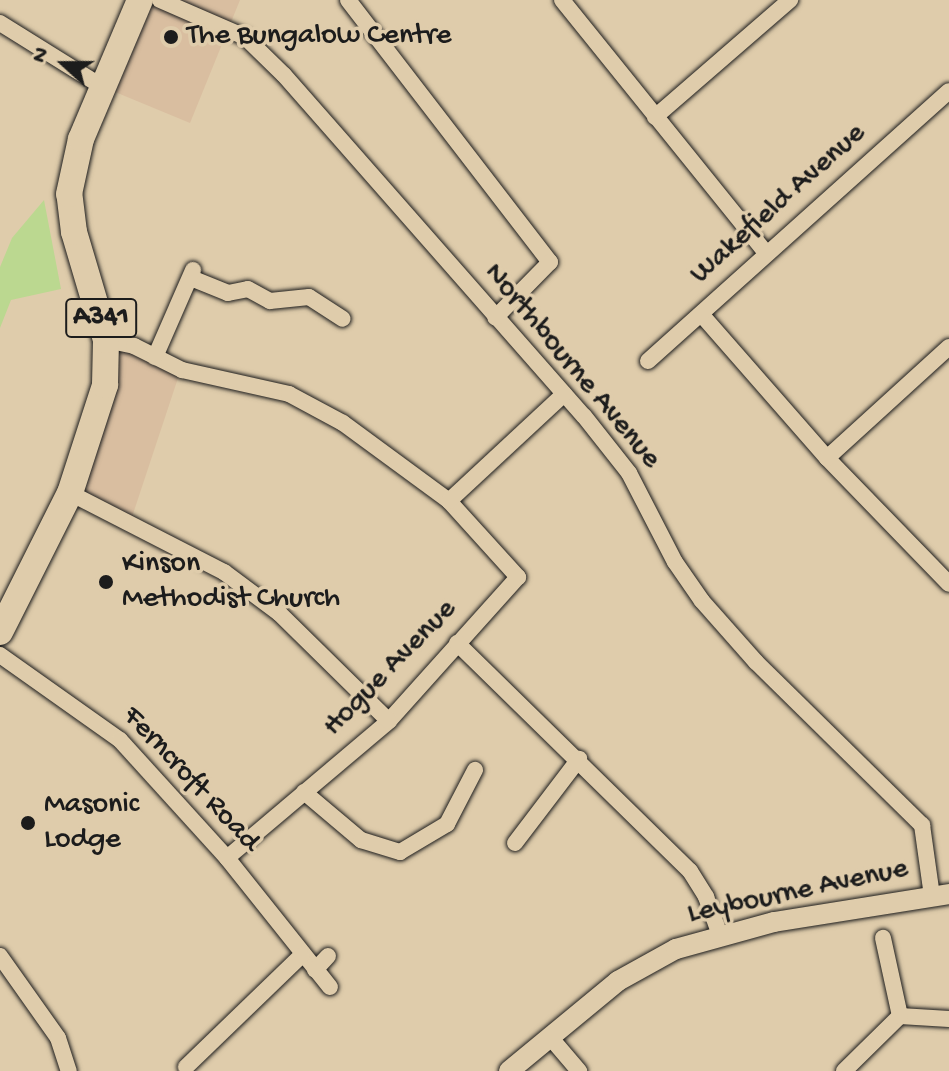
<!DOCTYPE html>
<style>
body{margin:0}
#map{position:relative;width:949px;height:1071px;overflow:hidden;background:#dfccab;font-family:"Gochi Hand",sans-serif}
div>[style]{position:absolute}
.built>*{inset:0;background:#d9bea0}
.green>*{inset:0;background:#bbd890}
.roads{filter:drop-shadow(0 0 2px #1c1c1c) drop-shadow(0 0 2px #1c1c1c)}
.minor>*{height:16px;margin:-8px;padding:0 8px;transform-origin:8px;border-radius:8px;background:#dfccab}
.tertiary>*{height:20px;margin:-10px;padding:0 10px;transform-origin:10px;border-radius:10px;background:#dfccab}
.primary>*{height:26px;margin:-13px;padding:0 13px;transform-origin:13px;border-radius:13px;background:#dfccab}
.dots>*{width:22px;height:22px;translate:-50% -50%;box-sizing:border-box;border:4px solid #dfccab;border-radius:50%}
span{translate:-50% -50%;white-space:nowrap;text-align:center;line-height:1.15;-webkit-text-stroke:7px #dfccab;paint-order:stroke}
.shield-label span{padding:2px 6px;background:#dfccab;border:2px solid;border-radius:6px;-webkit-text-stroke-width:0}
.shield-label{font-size:28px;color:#1c1c1c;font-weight:700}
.poi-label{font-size:30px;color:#1c1c1c}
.left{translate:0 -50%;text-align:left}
.street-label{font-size:30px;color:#1c1c1c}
.north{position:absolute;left:24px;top:24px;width:80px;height:80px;-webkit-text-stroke:6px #dfccab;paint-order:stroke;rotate:291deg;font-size:22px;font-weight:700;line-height:32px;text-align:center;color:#1c1c1c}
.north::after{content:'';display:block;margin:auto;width:28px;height:36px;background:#1c1c1c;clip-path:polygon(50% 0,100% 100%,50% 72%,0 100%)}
</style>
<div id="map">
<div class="built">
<i style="clip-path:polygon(140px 0,240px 0,190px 123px,103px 87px)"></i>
<i style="clip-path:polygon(108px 343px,180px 372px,131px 520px,72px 493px)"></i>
</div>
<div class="green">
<i style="clip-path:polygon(44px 200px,61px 289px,11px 300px,0 328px,0 267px,12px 238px)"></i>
</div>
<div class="roads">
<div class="minor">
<i style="left:160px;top:0;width:93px;rotate:23.5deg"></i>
<i style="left:245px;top:37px;width:54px;rotate:44.3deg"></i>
<i style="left:284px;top:75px;width:454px;rotate:48.7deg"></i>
<i style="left:584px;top:416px;width:73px;rotate:51.7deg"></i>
<i style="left:629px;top:473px;width:100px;rotate:62.7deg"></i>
<i style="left:675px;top:562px;width:47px;rotate:55.3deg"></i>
<i style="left:702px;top:601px;width:81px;rotate:48.5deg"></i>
<i style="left:756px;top:662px;width:233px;rotate:44.5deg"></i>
<i style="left:922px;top:825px;width:72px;rotate:82deg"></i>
<i style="left:348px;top:0;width:331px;rotate:52.4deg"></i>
<i style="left:550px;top:262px;width:78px;rotate:134.5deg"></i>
<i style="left:562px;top:0;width:324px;rotate:51.1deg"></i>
<i style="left:0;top:23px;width:121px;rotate:31.9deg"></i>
<i style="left:655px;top:117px;width:179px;rotate:-40.9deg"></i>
<i style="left:191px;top:278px;width:40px;rotate:22deg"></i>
<i style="left:228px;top:293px;width:20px;rotate:-11deg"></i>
<i style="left:248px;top:289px;width:25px;rotate:29deg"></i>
<i style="left:270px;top:301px;width:39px;rotate:-6deg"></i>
<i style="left:309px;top:297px;width:40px;rotate:32.9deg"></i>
<i style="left:701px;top:314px;width:191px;rotate:48.8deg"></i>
<i style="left:827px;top:458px;width:175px;rotate:45.9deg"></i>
<i style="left:106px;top:340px;width:29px;rotate:12deg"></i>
<i style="left:134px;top:346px;width:54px;rotate:26.6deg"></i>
<i style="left:182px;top:370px;width:110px;rotate:12.6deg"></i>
<i style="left:289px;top:394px;width:61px;rotate:28.2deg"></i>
<i style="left:343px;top:423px;width:132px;rotate:36.3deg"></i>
<i style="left:449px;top:501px;width:103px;rotate:47.8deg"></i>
<i style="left:518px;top:577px;width:193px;rotate:131.9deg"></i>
<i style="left:389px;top:721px;width:212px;rotate:139.8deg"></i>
<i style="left:155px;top:357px;width:95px;rotate:-66.4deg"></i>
<i style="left:648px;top:361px;width:404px;rotate:-41.9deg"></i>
<i style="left:827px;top:458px;width:165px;rotate:-42.3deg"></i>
<i style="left:70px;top:493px;width:173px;rotate:27.2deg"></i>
<i style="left:224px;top:572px;width:69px;rotate:36.7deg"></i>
<i style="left:279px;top:613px;width:154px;rotate:44.5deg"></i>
<i style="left:449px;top:501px;width:157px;rotate:-42.9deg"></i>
<i style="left:457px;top:643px;width:326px;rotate:44.4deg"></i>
<i style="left:690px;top:871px;width:31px;rotate:58deg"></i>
<i style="left:706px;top:897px;width:40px;rotate:69.8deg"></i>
<i style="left:0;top:655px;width:147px;rotate:35.3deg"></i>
<i style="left:120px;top:740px;width:159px;rotate:47.8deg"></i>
<i style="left:227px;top:858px;width:165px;rotate:51.4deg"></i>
<i style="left:304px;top:792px;width:75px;rotate:40.1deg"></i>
<i style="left:361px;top:840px;width:41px;rotate:17.1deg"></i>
<i style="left:400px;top:852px;width:55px;rotate:-30.8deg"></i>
<i style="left:447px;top:824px;width:61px;rotate:-62.6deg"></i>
<i style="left:515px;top:843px;width:106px;rotate:-52.7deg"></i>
<i style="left:0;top:956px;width:100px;rotate:54.7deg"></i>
<i style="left:58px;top:1038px;width:35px;rotate:72deg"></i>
<i style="left:315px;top:970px;width:19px;rotate:-47deg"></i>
<i style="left:900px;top:1016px;width:49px;rotate:3.5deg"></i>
<i style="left:550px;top:1037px;width:45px;rotate:49.5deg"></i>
<i style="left:186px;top:1067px;width:160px;rotate:-44deg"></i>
<i style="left:844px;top:1071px;width:78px;rotate:-44.5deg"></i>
<i style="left:900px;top:1016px;width:80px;rotate:-102.3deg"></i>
</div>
<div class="tertiary">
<i style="left:509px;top:1071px;width:141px;rotate:-39.5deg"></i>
<i style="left:618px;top:981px;width:66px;rotate:-28.9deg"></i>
<i style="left:676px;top:949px;width:102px;rotate:-15.4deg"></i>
<i style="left:774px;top:922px;width:177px;rotate:-9.1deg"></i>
</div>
<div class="primary">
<i style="left:0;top:632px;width:156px;rotate:-63.3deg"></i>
<i style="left:70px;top:493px;width:114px;rotate:-72deg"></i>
<i style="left:105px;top:385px;width:45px;rotate:-88.7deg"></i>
<i style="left:106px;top:340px;width:113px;rotate:-106.5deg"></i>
<i style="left:74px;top:232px;width:38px;rotate:-97deg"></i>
<i style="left:69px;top:194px;width:56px;rotate:-77.7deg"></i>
<i style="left:81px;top:139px;width:151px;rotate:-67deg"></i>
</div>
</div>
<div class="dots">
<i style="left:171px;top:37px;background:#1c1c1c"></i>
<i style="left:106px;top:582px;background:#1c1c1c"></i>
<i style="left:28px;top:823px;background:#1c1c1c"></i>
</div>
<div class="shield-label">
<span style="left:101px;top:318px">A341</span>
</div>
<div class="poi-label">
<span class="left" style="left:187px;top:37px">The Bungalow Centre</span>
<span class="left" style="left:122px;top:582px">Kinson<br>Methodist Church</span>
<span class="left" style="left:44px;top:823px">Masonic<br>Lodge</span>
</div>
<div class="street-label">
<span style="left:779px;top:205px;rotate:-42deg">Wakefield Avenue</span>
<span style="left:571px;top:367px;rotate:50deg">Northbourne Avenue</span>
<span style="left:391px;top:669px;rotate:-46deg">Hogue Avenue</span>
<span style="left:190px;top:780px;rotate:47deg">Ferncroft Road</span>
<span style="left:798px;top:893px;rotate:-12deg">Leybourne Avenue</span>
</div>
<div class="north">N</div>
</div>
